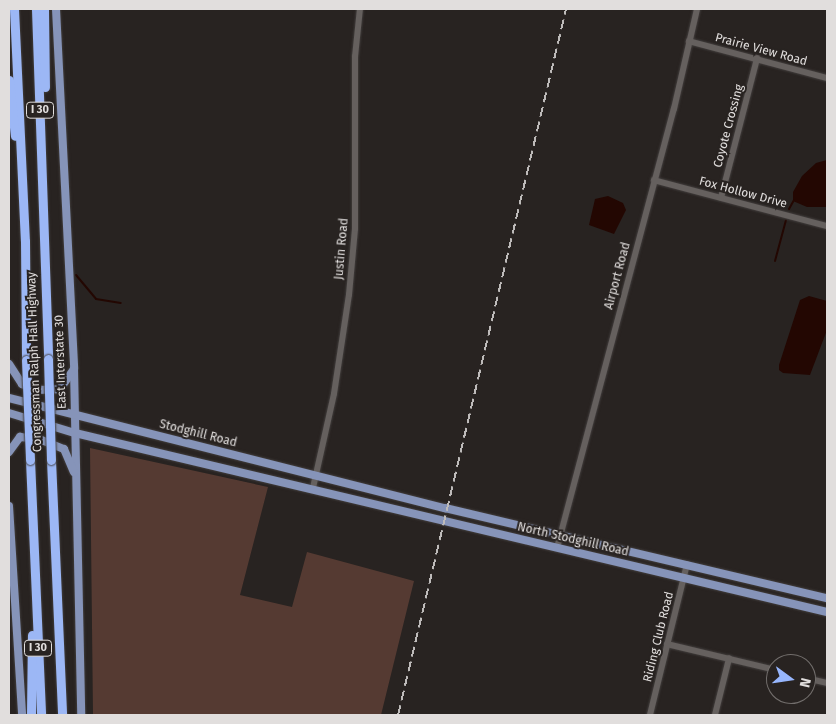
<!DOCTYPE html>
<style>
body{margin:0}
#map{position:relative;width:836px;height:724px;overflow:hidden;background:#282321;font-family:"Fira Sans",sans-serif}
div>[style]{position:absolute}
.green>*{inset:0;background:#553a32}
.water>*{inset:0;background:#230702}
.stream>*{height:2px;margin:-1px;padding:0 1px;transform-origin:1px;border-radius:1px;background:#230702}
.roads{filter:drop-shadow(0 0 1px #423e3d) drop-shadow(0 0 1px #423e3d)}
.minor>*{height:5.5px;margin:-2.75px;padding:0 2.75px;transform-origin:2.75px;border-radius:2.75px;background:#65605e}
.major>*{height:8px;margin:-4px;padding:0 4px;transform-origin:4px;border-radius:4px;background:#8694b9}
.highway>*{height:9px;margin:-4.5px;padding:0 4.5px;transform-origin:4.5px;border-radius:4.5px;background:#9cb7f5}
.rail>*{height:2px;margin-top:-1px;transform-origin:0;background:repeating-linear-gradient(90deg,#bebbba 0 10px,transparent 0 15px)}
.bridges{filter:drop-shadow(0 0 1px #423e3d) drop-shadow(0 0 1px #423e3d)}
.highway-bridge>*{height:9px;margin:-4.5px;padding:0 4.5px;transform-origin:4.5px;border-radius:4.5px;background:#9cb7f5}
span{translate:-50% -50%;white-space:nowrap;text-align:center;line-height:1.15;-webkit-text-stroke:4px #282321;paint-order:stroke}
.shield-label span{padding:1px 4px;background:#282321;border:1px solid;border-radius:4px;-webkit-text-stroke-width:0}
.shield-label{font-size:11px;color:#e1dedd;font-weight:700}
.street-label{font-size:12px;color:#e1dedd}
.frame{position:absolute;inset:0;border:10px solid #e1dedd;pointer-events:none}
.north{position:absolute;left:766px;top:654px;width:50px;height:50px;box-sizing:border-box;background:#282321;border:1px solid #726e6c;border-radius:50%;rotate:104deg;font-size:14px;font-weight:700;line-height:20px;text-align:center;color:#e1dedd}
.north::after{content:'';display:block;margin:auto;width:18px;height:22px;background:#97b6fd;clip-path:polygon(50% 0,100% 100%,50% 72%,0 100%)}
</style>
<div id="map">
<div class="green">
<i style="clip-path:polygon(90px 448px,268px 487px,240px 595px,292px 607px,307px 552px,414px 581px,381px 715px,93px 715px)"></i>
</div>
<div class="water">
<i style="clip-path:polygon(827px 160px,827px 207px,807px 207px,793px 201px,793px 192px,802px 176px,816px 163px)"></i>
<i style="clip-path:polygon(608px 196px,623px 203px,626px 210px,614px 234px,589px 225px,595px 199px)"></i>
<i style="clip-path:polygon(809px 296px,827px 301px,827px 330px,810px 375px,783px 373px,779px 370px,779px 365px,800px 300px)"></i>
</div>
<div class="stream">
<i style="left:789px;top:209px;width:10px;rotate:-61deg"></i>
<i style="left:775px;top:261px;width:42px;rotate:-75deg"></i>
<i style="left:76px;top:275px;width:31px;rotate:50deg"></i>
<i style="left:96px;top:299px;width:25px;rotate:9deg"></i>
</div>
<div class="roads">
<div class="minor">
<i style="left:689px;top:41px;width:143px;rotate:15deg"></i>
<i style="left:654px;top:180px;width:179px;rotate:14.9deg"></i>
<i style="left:721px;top:198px;width:144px;rotate:-75.5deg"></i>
<i style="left:313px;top:488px;width:96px;rotate:-77.4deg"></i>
<i style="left:334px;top:394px;width:100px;rotate:-81.4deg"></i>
<i style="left:349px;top:295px;width:66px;rotate:-84.8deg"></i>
<i style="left:355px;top:229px;width:172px;rotate:-90deg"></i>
<i style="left:355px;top:57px;width:48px;rotate:-84.1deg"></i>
<i style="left:557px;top:548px;width:454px;rotate:-75.1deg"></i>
<i style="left:674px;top:109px;width:103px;rotate:-77deg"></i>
<i style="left:667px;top:644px;width:112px;rotate:13.4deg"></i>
<i style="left:806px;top:678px;width:22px;rotate:13deg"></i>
<i style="left:650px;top:715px;width:155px;rotate:-76.2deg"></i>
<i style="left:715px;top:715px;width:58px;rotate:-76deg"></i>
</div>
<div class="major">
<i style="left:56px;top:9px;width:360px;rotate:87.1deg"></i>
<i style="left:74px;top:369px;width:346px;rotate:88.8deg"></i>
<i style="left:9px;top:364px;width:24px;rotate:57deg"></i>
<i style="left:22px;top:384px;width:16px;rotate:22deg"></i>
<i style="left:37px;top:390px;width:23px;rotate:-2deg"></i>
<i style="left:60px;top:389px;width:24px;rotate:-55deg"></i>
<i style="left:9px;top:398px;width:450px;rotate:14.2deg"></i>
<i style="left:445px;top:508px;width:392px;rotate:13.3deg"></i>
<i style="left:9px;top:413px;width:69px;rotate:16.9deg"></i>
<i style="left:75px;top:433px;width:773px;rotate:13.39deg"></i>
<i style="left:9px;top:452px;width:19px;rotate:-54deg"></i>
<i style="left:20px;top:437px;width:19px;rotate:6deg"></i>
<i style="left:39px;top:439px;width:27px;rotate:22deg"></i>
<i style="left:64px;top:449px;width:25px;rotate:67deg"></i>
<i style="left:9px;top:506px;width:209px;rotate:86.4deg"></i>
</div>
<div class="highway">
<i style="left:14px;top:9px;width:232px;rotate:87.3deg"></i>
<i style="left:25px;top:241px;width:119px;rotate:89.5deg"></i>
<i style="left:36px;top:9px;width:350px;rotate:88deg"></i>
<i style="left:44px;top:9px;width:78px;rotate:89.3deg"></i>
<i style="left:9px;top:80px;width:56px;rotate:83.9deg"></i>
<i style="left:30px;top:460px;width:255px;rotate:87.5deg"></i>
<i style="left:51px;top:460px;width:255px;rotate:87.5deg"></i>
<i style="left:31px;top:715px;width:80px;rotate:-89.3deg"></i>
</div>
</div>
<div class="rail">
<i style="left:398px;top:715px;width:726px;rotate:-76.61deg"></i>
</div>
<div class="bridges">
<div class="highway-bridge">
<i style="left:48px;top:359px;width:101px;rotate:88.3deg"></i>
<i style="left:26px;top:360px;width:100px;rotate:87.7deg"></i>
</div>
</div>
<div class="shield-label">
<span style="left:40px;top:110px">I 30</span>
<span style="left:38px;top:648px">I 30</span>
</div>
<div class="street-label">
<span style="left:761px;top:50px;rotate:15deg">Prairie View Road</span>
<span style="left:729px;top:126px;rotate:-75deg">Coyote Crossing</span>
<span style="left:743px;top:193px;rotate:15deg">Fox Hollow Drive</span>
<span style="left:342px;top:249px;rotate:-85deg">Justin Road</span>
<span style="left:618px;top:276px;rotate:-75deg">Airport Road</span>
<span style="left:35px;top:362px;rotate:-92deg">Congressman Ralph Hall Highway</span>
<span style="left:61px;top:362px;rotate:-92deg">East Interstate 30</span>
<span style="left:198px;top:434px;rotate:14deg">Stodghill Road</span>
<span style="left:573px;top:540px;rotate:13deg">North Stodghill Road</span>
<span style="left:659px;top:637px;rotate:-76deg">Riding Club Road</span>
</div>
<div class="frame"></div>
<div class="north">N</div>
</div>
